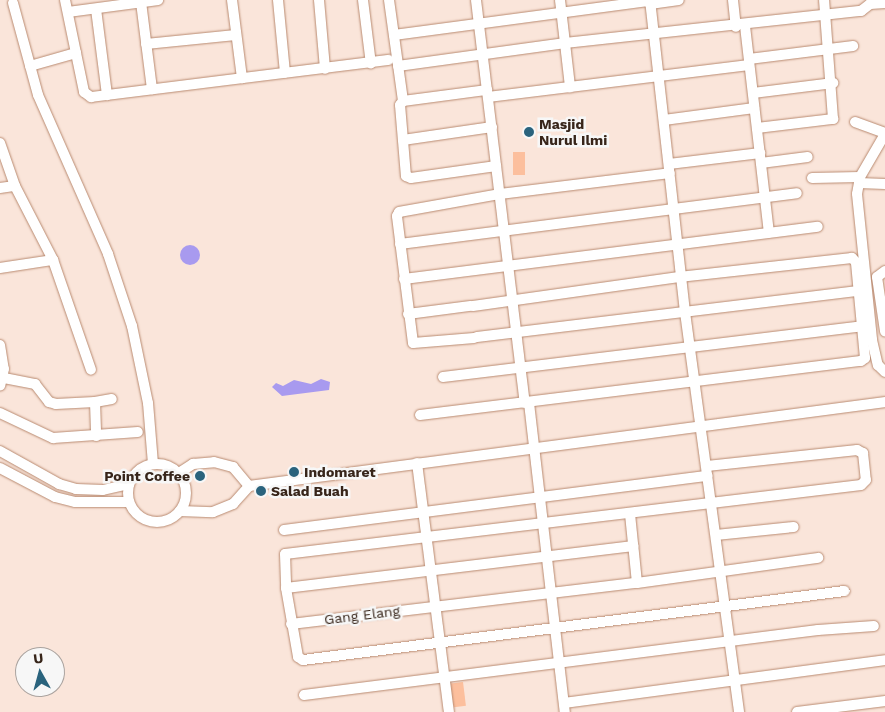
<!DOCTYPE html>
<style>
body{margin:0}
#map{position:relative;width:885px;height:712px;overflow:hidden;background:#fae5da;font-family:"Work Sans",sans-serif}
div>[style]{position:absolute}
.green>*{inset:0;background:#fcbf9d;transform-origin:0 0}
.water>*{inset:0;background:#a89aef}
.round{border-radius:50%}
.roads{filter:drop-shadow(0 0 1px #b98a70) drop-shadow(0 0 1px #b98a70)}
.minor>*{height:10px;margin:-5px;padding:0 5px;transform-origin:5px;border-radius:5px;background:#fff}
.minor>.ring{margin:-5px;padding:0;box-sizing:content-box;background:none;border:10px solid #fff;border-radius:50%}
.dots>*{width:14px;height:14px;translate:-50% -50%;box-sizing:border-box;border:2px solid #f7f7f7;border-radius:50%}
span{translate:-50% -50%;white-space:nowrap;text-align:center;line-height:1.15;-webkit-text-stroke:5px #f7f7f7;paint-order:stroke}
.poi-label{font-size:14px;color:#37251a;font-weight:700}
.left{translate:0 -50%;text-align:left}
.right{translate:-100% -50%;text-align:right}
.street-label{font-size:14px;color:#37251a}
.north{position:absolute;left:15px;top:647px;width:50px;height:50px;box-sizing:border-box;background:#f7f7f7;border:1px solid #aaa39f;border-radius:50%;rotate:353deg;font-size:14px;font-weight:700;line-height:20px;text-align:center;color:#37251a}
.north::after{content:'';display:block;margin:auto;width:18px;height:22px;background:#2a637d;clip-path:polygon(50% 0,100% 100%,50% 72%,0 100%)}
</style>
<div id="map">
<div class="green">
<i style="left:513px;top:152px;width:12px;height:23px"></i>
<i style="left:463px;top:682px;width:24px;height:14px;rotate:83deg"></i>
</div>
<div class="water">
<i class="round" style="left:180px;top:245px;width:20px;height:20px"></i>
<i style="clip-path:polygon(321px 379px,330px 382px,329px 390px,282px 396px,272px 387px,276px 383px,283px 386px,294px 380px,311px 384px)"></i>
</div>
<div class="roads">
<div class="minor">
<i style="left:65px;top:0;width:94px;rotate:78.3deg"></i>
<i style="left:84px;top:92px;width:9px;rotate:36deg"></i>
<i style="left:91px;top:97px;width:300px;rotate:-7.1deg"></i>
<i style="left:232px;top:0;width:79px;rotate:82.7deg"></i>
<i style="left:278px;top:0;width:73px;rotate:84.5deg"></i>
<i style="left:319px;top:0;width:69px;rotate:85deg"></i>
<i style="left:363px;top:0;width:64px;rotate:82.9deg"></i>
<i style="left:389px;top:0;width:102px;rotate:82.1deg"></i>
<i style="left:403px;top:101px;width:5px;rotate:127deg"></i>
<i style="left:400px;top:105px;width:71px;rotate:85.2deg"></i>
<i style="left:406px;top:176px;width:5px;rotate:22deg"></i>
<i style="left:411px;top:178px;width:86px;rotate:-8deg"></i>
<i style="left:476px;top:0;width:406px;rotate:83.1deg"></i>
<i style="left:560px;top:0;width:88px;rotate:83.4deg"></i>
<i style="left:650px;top:0;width:314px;rotate:83.6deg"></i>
<i style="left:685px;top:312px;width:404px;rotate:82.3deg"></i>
<i style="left:733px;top:0;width:27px;rotate:84deg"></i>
<i style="left:141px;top:2px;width:88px;rotate:82.8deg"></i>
<i style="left:13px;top:3px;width:95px;rotate:74.8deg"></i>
<i style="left:38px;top:95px;width:174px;rotate:66.2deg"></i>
<i style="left:108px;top:254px;width:76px;rotate:71.6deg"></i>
<i style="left:132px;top:326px;width:79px;rotate:78.3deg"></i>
<i style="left:148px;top:403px;width:61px;rotate:85.3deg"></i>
<i style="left:650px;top:4px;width:29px;rotate:-8deg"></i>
<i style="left:96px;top:9px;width:87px;rotate:82.7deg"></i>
<i style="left:68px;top:12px;width:91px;rotate:-7.6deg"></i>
<i style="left:745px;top:26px;width:208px;rotate:83.4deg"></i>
<i style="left:394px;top:35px;width:258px;rotate:-7.6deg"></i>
<i style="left:146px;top:44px;width:90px;rotate:-5.7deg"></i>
<i style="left:749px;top:59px;width:105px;rotate:-7.1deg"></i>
<i style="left:30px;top:66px;width:48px;rotate:-15.8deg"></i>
<i style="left:398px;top:66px;width:169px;rotate:-7.8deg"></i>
<i style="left:565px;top:43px;width:298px;rotate:-6.2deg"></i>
<i style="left:861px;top:11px;width:11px;rotate:-38deg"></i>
<i style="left:870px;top:4px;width:15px;rotate:-4deg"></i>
<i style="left:753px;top:93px;width:81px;rotate:-7.1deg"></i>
<i style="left:488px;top:97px;width:263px;rotate:-7deg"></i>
<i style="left:403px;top:101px;width:85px;rotate:-7.5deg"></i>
<i style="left:664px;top:120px;width:91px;rotate:-7.6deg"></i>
<i style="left:855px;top:122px;width:32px;rotate:20deg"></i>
<i style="left:757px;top:128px;width:77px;rotate:-6.8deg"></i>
<i style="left:833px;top:119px;width:119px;rotate:-94.3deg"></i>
<i style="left:885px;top:134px;width:50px;rotate:120.2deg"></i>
<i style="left:860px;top:177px;width:17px;rotate:100deg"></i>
<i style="left:857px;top:194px;width:147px;rotate:84.1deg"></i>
<i style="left:872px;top:340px;width:26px;rotate:77deg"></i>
<i style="left:878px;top:365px;width:10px;rotate:45deg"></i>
<i style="left:403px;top:140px;width:90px;rotate:-8.3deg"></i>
<i style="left:0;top:143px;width:46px;rotate:70.8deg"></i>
<i style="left:15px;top:186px;width:83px;rotate:62.8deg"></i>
<i style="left:53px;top:260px;width:116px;rotate:70.9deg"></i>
<i style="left:761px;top:163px;width:47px;rotate:-7.3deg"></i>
<i style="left:669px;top:164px;width:92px;rotate:-6.9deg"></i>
<i style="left:812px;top:178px;width:48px;rotate:-1.2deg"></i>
<i style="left:859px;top:183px;width:26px;rotate:2deg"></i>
<i style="left:0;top:188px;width:15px;rotate:-8deg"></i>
<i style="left:400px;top:244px;width:400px;rotate:-7.3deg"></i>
<i style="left:0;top:268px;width:54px;rotate:-8.6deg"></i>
<i style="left:885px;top:271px;width:10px;rotate:143deg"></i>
<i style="left:877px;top:277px;width:55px;rotate:81.6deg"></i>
<i style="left:404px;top:279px;width:417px;rotate:-7.2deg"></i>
<i style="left:408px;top:314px;width:63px;rotate:-7.4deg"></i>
<i style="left:477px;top:337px;width:384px;rotate:-6.9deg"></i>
<i style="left:474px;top:338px;width:61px;rotate:175.3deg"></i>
<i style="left:413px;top:343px;width:128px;rotate:-97.2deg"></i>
<i style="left:397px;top:216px;width:4px;rotate:-63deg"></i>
<i style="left:399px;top:212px;width:103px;rotate:-10.1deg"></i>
<i style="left:500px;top:194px;width:171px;rotate:-7deg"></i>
<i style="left:0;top:345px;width:24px;rotate:81deg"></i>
<i style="left:4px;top:369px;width:17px;rotate:103deg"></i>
<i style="left:443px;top:377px;width:422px;rotate:-6.9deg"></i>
<i style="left:4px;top:378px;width:32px;rotate:11deg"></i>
<i style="left:35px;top:384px;width:23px;rotate:52deg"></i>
<i style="left:49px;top:402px;width:7px;rotate:16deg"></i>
<i style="left:56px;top:404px;width:39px;rotate:-3deg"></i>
<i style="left:95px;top:402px;width:34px;rotate:88deg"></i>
<i style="left:95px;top:402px;width:17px;rotate:-10deg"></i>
<i style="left:529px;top:403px;width:311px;rotate:83.4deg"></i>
<i style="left:0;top:413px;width:59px;rotate:25.3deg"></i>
<i style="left:53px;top:438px;width:85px;rotate:-4deg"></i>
<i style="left:420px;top:415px;width:444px;rotate:-7deg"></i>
<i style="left:861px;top:361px;width:5px;rotate:-37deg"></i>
<i style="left:865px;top:358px;width:96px;rotate:-95.4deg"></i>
<i style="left:856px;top:262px;width:6px;rotate:-135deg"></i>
<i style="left:852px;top:258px;width:174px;rotate:173.7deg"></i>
<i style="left:679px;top:277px;width:208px;rotate:172deg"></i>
<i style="left:0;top:451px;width:68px;rotate:29.2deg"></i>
<i style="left:59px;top:484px;width:18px;rotate:16deg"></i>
<i style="left:76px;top:489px;width:27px;rotate:2deg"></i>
<i style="left:103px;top:490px;width:27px;rotate:-13deg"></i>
<i style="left:417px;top:463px;width:251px;rotate:82.7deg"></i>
<i class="ring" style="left:128px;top:464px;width:48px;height:48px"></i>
<i style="left:707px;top:466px;width:151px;rotate:-6.1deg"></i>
<i style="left:857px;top:450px;width:7px;rotate:27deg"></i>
<i style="left:863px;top:453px;width:27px;rotate:84deg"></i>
<i style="left:866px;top:480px;width:7px;rotate:135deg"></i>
<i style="left:861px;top:485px;width:580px;rotate:173.17deg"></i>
<i style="left:285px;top:554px;width:34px;rotate:88deg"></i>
<i style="left:286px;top:588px;width:70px;rotate:80.1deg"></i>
<i style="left:298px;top:657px;width:6px;rotate:31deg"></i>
<i style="left:303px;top:660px;width:546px;rotate:-7.26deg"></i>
<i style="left:0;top:468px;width:62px;rotate:27.8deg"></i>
<i style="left:55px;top:497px;width:21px;rotate:14deg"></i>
<i style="left:75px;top:502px;width:54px"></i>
<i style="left:179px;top:473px;width:17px;rotate:-33deg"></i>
<i style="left:193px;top:464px;width:21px;rotate:-5deg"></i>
<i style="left:214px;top:462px;width:20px;rotate:15deg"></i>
<i style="left:233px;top:467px;width:25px;rotate:50deg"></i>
<i style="left:249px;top:486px;width:642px;rotate:-7.52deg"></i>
<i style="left:180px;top:511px;width:33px;rotate:2deg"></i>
<i style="left:213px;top:512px;width:22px;rotate:-22deg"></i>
<i style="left:233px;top:504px;width:24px;rotate:-48deg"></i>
<i style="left:630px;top:514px;width:69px;rotate:84.2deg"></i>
<i style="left:284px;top:530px;width:427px;rotate:-7.3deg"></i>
<i style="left:716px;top:535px;width:78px;rotate:-5.9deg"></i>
<i style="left:286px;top:588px;width:350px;rotate:-6.9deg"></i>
<i style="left:291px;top:624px;width:348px;rotate:-6.8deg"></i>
<i style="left:637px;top:583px;width:183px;rotate:-7.9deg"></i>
<i style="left:304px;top:695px;width:518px;rotate:-7.21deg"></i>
<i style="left:818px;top:630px;width:56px;rotate:-4.1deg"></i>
<i style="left:564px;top:703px;width:324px;rotate:-7.6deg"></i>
<i style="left:797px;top:712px;width:89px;rotate:-7.1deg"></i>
</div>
</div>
<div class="dots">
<i style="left:529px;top:132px;background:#2a637d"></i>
<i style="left:294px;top:472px;background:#2a637d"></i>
<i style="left:200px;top:476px;background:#2a637d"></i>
<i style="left:261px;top:491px;background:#2a637d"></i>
</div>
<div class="poi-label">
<span class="left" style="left:539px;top:132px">Masjid<br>Nurul Ilmi</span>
<span class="left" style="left:304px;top:472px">Indomaret</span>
<span class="right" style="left:190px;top:476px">Point Coffee</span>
<span class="left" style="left:271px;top:491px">Salad Buah</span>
</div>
<div class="street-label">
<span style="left:362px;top:615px;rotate:-7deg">Gang Elang</span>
</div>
<div class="north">U</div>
</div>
